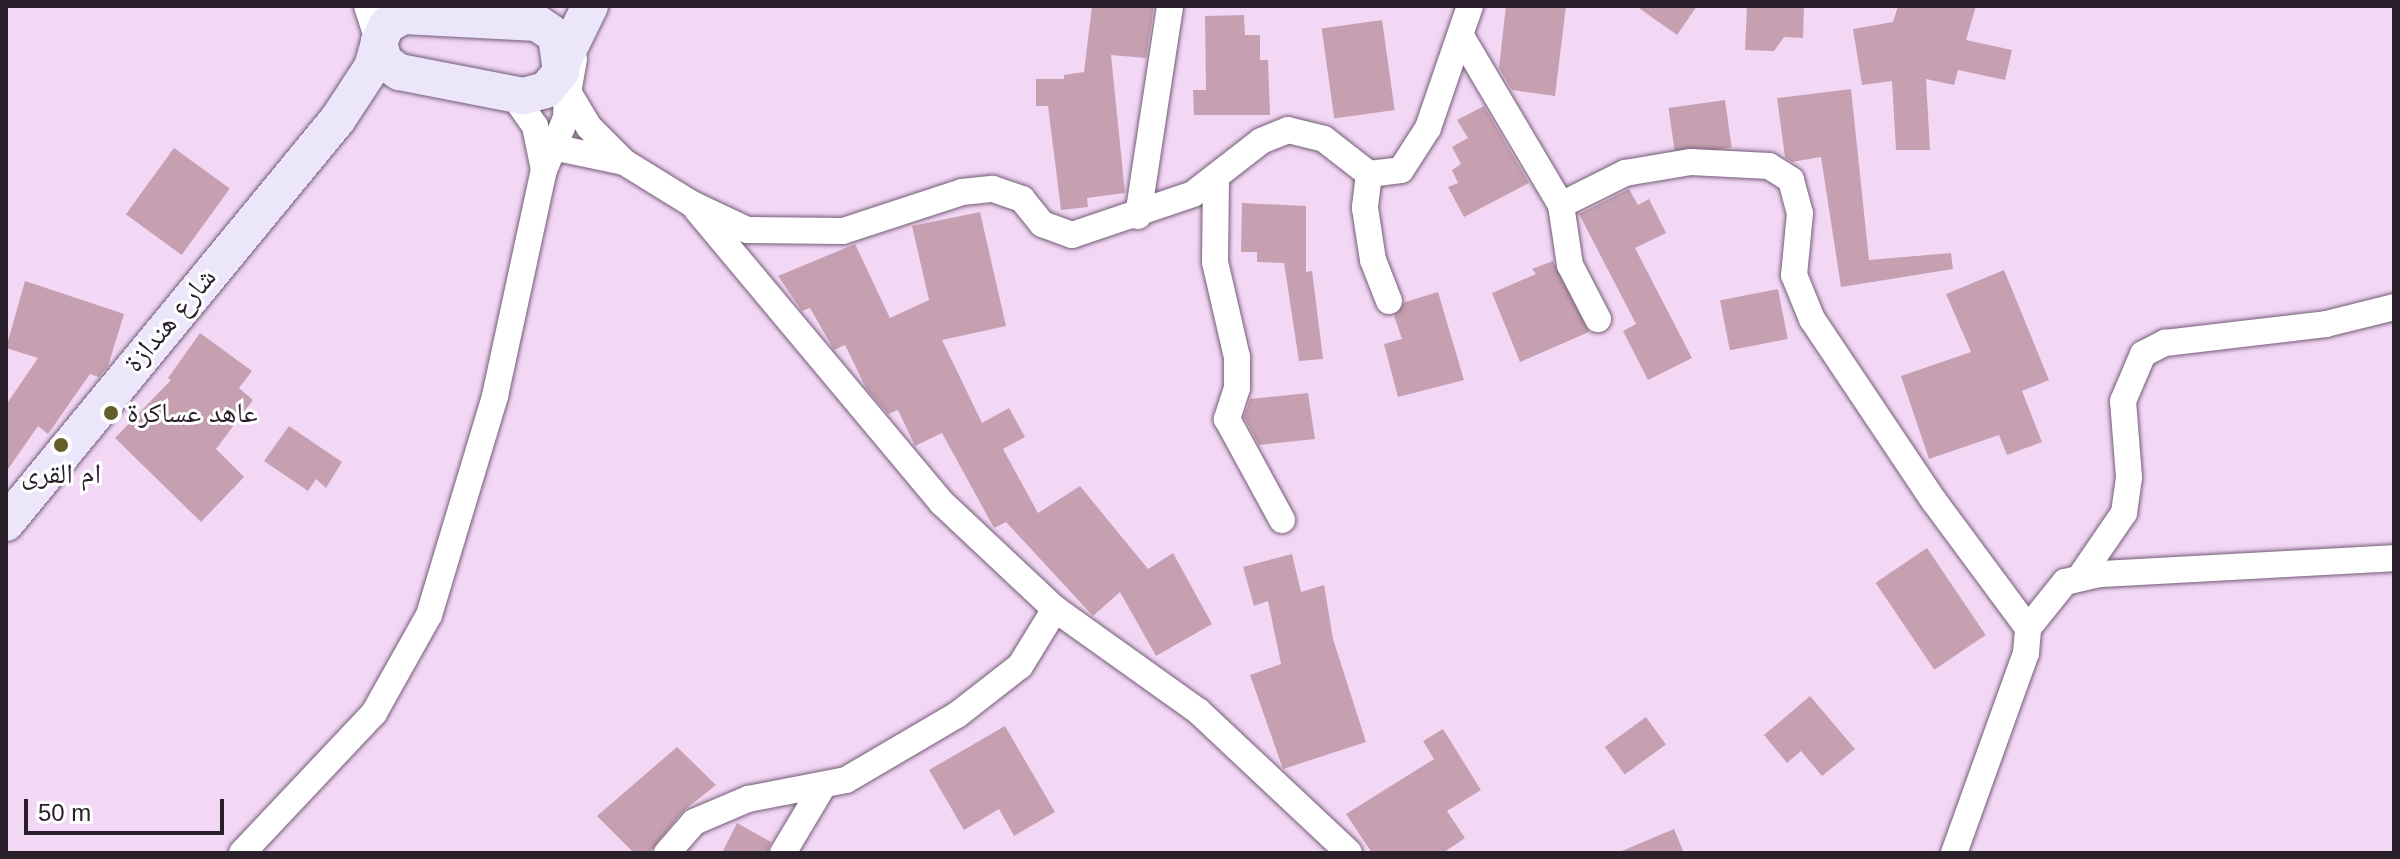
<!DOCTYPE html>
<meta charset="utf-8">
<style>
body{margin:0}
#map{position:relative;width:2400px;height:859px;overflow:hidden;background:#f3d8f6;font-family:Arial,"Noto Naskh Arabic",sans-serif}
div>[style]{position:absolute}
.building>*{inset:0;background:#c6a0b0;transform-origin:0 0}
.roads{filter:drop-shadow(0 0 2px #735c76) drop-shadow(0 0 2px #735c76)}
.street>*{height:26px;margin:-13px;padding:0 13px;transform-origin:13px;border-radius:13px;background:#fff}
.secondary>*{height:36px;margin:-18px;padding:0 18px;transform-origin:18px;border-radius:18px;background:#ece6fb}
.dots>*{width:22px;height:22px;translate:-50% -50%;box-sizing:border-box;border:4px solid #fff;border-radius:50%}
span{translate:-50% -50%;white-space:nowrap;text-align:center;line-height:1.15;-webkit-text-stroke:6px #fff;paint-order:stroke}
.street-label{font-size:28px;color:#2a202b}
.poi-label{font-size:28px;color:#2a202b}
.left{translate:0 -50%;text-align:left}
.frame{position:absolute;inset:0;border:8px solid #2a202b;pointer-events:none}
.scale{position:absolute;left:24px;top:799px;width:200px;height:36px;box-sizing:border-box;border:4px solid #2a202b;border-top:0;padding-left:10px;font-size:24px;line-height:28px;white-space:nowrap;color:#2a202b;-webkit-text-stroke:6px #fff;paint-order:stroke}
</style>
<div id="map">
<div class="building">
<i style="clip-path:polygon(1092px 6px,1154px 6px,1146px 58px,1111px 55px,1125px 193px,1087px 198px,1088px 207px,1061px 210px,1048px 106px,1036px 106px,1036px 79px,1064px 79px,1064px 75px,1084px 72px)"></i>
<i style="clip-path:polygon(1506px 6px,1566px 6px,1555px 96px,1512px 90px,1499px 68px)"></i>
<i style="clip-path:polygon(1636px 6px,1697px 6px,1677px 35px)"></i>
<i style="clip-path:polygon(1747px 6px,1804px 6px,1803px 38px,1784px 37px,1774px 51px,1745px 50px)"></i>
<i style="clip-path:polygon(1898px 6px,1976px 6px,1966px 40px,2012px 50px,2005px 80px,1958px 70px,1954px 85px,1926px 79px,1930px 150px,1896px 150px,1892px 81px,1862px 85px,1853px 29px,1893px 22px)"></i>
<i style="clip-path:polygon(1244px 15px,1245px 35px,1260px 35px,1260px 60px,1268px 60px,1270px 115px,1194px 115px,1193px 90px,1206px 90px,1205px 16px)"></i>
<i style="left:1382px;top:20px;width:91px;height:61px;rotate:82deg"></i>
<i style="clip-path:polygon(1851px 89px,1869px 260px,1951px 253px,1953px 269px,1841px 287px,1821px 157px,1792px 162px,1785px 157px,1777px 98px)"></i>
<i style="left:1725px;top:100px;width:48px;height:57px;rotate:82deg"></i>
<i style="clip-path:polygon(1484px 106px,1529px 183px,1464px 217px,1448px 187px,1458px 183px,1452px 170px,1461px 164px,1452px 147px,1468px 138px,1457px 120px)"></i>
<i style="left:174px;top:148px;width:69px;height:82px;rotate:36deg"></i>
<i style="clip-path:polygon(1629px 189px,1638px 205px,1649px 199px,1666px 233px,1635px 248px,1692px 358px,1648px 380px,1623px 331px,1636px 324px,1579px 214px)"></i>
<i style="clip-path:polygon(1242px 203px,1306px 206px,1306px 272px,1312px 271px,1323px 359px,1299px 361px,1284px 263px,1257px 262px,1257px 252px,1241px 252px)"></i>
<i style="clip-path:polygon(980px 212px,1006px 326px,942px 340px,982px 423px,1009px 408px,1025px 437px,1003px 449px,1038px 513px,1080px 486px,1148px 569px,1173px 553px,1212px 624px,1156px 656px,1120px 592px,1093px 616px,1006px 522px,994px 528px,942px 433px,915px 446px,898px 410px,888px 414px,866px 388px,845px 345px,834px 350px,810px 308px,802px 311px,778px 276px,855px 244px,890px 318px,929px 300px,912px 226px)"></i>
<i style="clip-path:polygon(1553px 261px,1589px 332px,1520px 362px,1492px 293px,1536px 274px,1532px 269px)"></i>
<i style="clip-path:polygon(2004px 270px,2049px 380px,2022px 391px,2042px 442px,2007px 455px,1999px 435px,1929px 459px,1901px 376px,1971px 352px,1946px 294px)"></i>
<i style="clip-path:polygon(25px 281px,124px 314px,108px 366px,99px 377px,90px 374px,48px 434px,38px 426px,6px 472px,6px 405px,38px 358px,6px 348px)"></i>
<i style="left:1778px;top:289px;width:51px;height:59px;rotate:79deg"></i>
<i style="clip-path:polygon(1438px 292px,1464px 380px,1398px 397px,1384px 344px,1402px 339px,1394px 316px,1405px 302px)"></i>
<i style="clip-path:polygon(200px 333px,252px 371px,239px 388px,253px 400px,216px 449px,244px 477px,201px 522px,115px 438px,171px 380px,168px 378px)"></i>
<i style="clip-path:polygon(1308px 393px,1315px 439px,1259px 445px,1244px 417px,1250px 399px)"></i>
<i style="clip-path:polygon(289px 426px,342px 462px,326px 488px,316px 479px,308px 491px,264px 461px)"></i>
<i style="left:1927px;top:548px;width:105px;height:62px;rotate:56deg"></i>
<i style="clip-path:polygon(1292px 554px,1301px 592px,1324px 585px,1333px 639px,1366px 742px,1283px 769px,1250px 675px,1281px 664px,1268px 601px,1254px 606px,1243px 567px)"></i>
<i style="clip-path:polygon(1810px 696px,1855px 749px,1822px 776px,1801px 751px,1787px 763px,1764px 735px)"></i>
<i style="left:1646px;top:717px;width:34px;height:51px;rotate:54deg"></i>
<i style="clip-path:polygon(1005px 726px,1055px 812px,1014px 836px,999px 809px,964px 830px,929px 770px)"></i>
<i style="clip-path:polygon(1443px 729px,1481px 790px,1447px 811px,1465px 838px,1443px 853px,1372px 853px,1346px 814px,1434px 759px,1423px 741px)"></i>
<i style="clip-path:polygon(677px 747px,716px 785px,682px 812px,649px 853px,634px 853px,597px 816px)"></i>
<i style="clip-path:polygon(737px 823px,771px 842px,767px 853px,722px 853px)"></i>
<i style="clip-path:polygon(1674px 829px,1684px 853px,1617px 853px)"></i>
</div>
<div class="roads">
<div class="street">
<i style="left:367px;top:6px;width:38px;rotate:72deg"></i>
<i style="left:1461px;top:36px;width:196px;rotate:59.4deg"></i>
<i style="left:1561px;top:205px;width:72px;rotate:-26.6deg"></i>
<i style="left:1625px;top:173px;width:67px;rotate:-9.5deg"></i>
<i style="left:1691px;top:162px;width:78px;rotate:2.9deg"></i>
<i style="left:1769px;top:166px;width:26px;rotate:32deg"></i>
<i style="left:1791px;top:180px;width:34px;rotate:75deg"></i>
<i style="left:1800px;top:213px;width:62px;rotate:95.5deg"></i>
<i style="left:1794px;top:275px;width:48px;rotate:67.8deg"></i>
<i style="left:1812px;top:319px;width:219px;rotate:56.2deg"></i>
<i style="left:1934px;top:501px;width:158px;rotate:53.5deg"></i>
<i style="left:574px;top:59px;width:34px;rotate:100deg"></i>
<i style="left:568px;top:92px;width:41px;rotate:59deg"></i>
<i style="left:589px;top:127px;width:49px;rotate:45deg"></i>
<i style="left:624px;top:162px;width:80px;rotate:31.7deg"></i>
<i style="left:692px;top:204px;width:61px;rotate:25.3deg"></i>
<i style="left:747px;top:230px;width:96px;rotate:0.6deg"></i>
<i style="left:843px;top:231px;width:125px;rotate:-18.1deg"></i>
<i style="left:962px;top:192px;width:31px;rotate:-6deg"></i>
<i style="left:993px;top:189px;width:31px;rotate:19deg"></i>
<i style="left:1022px;top:199px;width:32px;rotate:51deg"></i>
<i style="left:1042px;top:224px;width:32px;rotate:20deg"></i>
<i style="left:1072px;top:235px;width:128px;rotate:-18.7deg"></i>
<i style="left:1193px;top:194px;width:86px;rotate:-37.9deg"></i>
<i style="left:1261px;top:141px;width:29px;rotate:-22deg"></i>
<i style="left:1288px;top:130px;width:37px;rotate:14deg"></i>
<i style="left:1324px;top:139px;width:57px;rotate:37.9deg"></i>
<i style="left:1369px;top:174px;width:32px;rotate:-7deg"></i>
<i style="left:1401px;top:170px;width:50px;rotate:-57.3deg"></i>
<i style="left:1428px;top:128px;width:129px;rotate:-71deg"></i>
<i style="left:543px;top:145px;width:83px;rotate:11.9deg"></i>
<i style="left:544px;top:170px;width:56px;rotate:-67.1deg"></i>
<i style="left:566px;top:118px;width:31px;rotate:-88deg"></i>
<i style="left:1369px;top:174px;width:34px;rotate:97deg"></i>
<i style="left:1365px;top:208px;width:53px;rotate:81.3deg"></i>
<i style="left:1373px;top:260px;width:44px;rotate:68.7deg"></i>
<i style="left:1216px;top:180px;width:82px;rotate:90.7deg"></i>
<i style="left:1215px;top:262px;width:98px;rotate:77deg"></i>
<i style="left:1237px;top:357px;width:31px;rotate:90deg"></i>
<i style="left:1237px;top:388px;width:33px;rotate:108deg"></i>
<i style="left:1227px;top:419px;width:115px;rotate:61.4deg"></i>
<i style="left:1561px;top:205px;width:61px;rotate:81.5deg"></i>
<i style="left:1570px;top:265px;width:61px;rotate:62.6deg"></i>
<i style="left:697px;top:210px;width:382px;rotate:50.1deg"></i>
<i style="left:942px;top:503px;width:155px;rotate:43.2deg"></i>
<i style="left:1055px;top:609px;width:176px;rotate:35.5deg"></i>
<i style="left:1198px;top:711px;width:207px;rotate:43.2deg"></i>
<i style="left:1138px;top:216px;width:212px;rotate:-81.3deg"></i>
<i style="left:2080px;top:577px;width:78px;rotate:-55.5deg"></i>
<i style="left:2124px;top:513px;width:36px;rotate:-82deg"></i>
<i style="left:2129px;top:477px;width:76px;rotate:-94.5deg"></i>
<i style="left:2123px;top:401px;width:51px;rotate:-66.9deg"></i>
<i style="left:2143px;top:354px;width:25px;rotate:-27deg"></i>
<i style="left:2165px;top:343px;width:162px;rotate:-6.7deg"></i>
<i style="left:2326px;top:324px;width:70px;rotate:-14deg"></i>
<i style="left:242px;top:853px;width:192px;rotate:-46.7deg"></i>
<i style="left:374px;top:713px;width:112px;rotate:-60.7deg"></i>
<i style="left:429px;top:615px;width:229px;rotate:-73.2deg"></i>
<i style="left:495px;top:396px;width:231px;rotate:-77.8deg"></i>
<i style="left:544px;top:170px;width:45px;rotate:-101.6deg"></i>
<i style="left:535px;top:126px;width:42px;rotate:-125.2deg"></i>
<i style="left:667px;top:853px;width:41px;rotate:-48.9deg"></i>
<i style="left:694px;top:822px;width:59px;rotate:-23.1deg"></i>
<i style="left:748px;top:799px;width:100px;rotate:-11deg"></i>
<i style="left:846px;top:780px;width:129px;rotate:-30.4deg"></i>
<i style="left:957px;top:715px;width:80px;rotate:-37.9deg"></i>
<i style="left:1020px;top:666px;width:67px;rotate:-58.4deg"></i>
<i style="left:783px;top:853px;width:78px;rotate:-59.2deg"></i>
<i style="left:1954px;top:853px;width:213px;rotate:-70.2deg"></i>
<i style="left:2026px;top:653px;width:25px;rotate:-85deg"></i>
<i style="left:2028px;top:628px;width:59px;rotate:-51.2deg"></i>
<i style="left:2065px;top:582px;width:37px;rotate:-13deg"></i>
<i style="left:2101px;top:574px;width:293px;rotate:-3.1deg"></i>
</div>
<div class="secondary">
<i style="left:403px;top:16px;width:134px;rotate:3deg"></i>
<i style="left:537px;top:23px;width:23px;rotate:34deg"></i>
<i style="left:556px;top:36px;width:36px;rotate:82deg"></i>
<i style="left:561px;top:72px;width:23px;rotate:130deg"></i>
<i style="left:546px;top:90px;width:24px;rotate:165deg"></i>
<i style="left:523px;top:96px;width:126px;rotate:-169deg"></i>
<i style="left:399px;top:72px;width:19px;rotate:-144deg"></i>
<i style="left:384px;top:61px;width:20px;rotate:-105deg"></i>
<i style="left:379px;top:42px;width:19px;rotate:-65deg"></i>
<i style="left:387px;top:25px;width:18px;rotate:-29deg"></i>
<i style="left:564px;top:59px;width:59px;rotate:-63.9deg"></i>
<i style="left:6px;top:523px;width:523px;rotate:-50.59deg"></i>
<i style="left:338px;top:119px;width:62px;rotate:-56.8deg"></i>
<i style="left:372px;top:67px;width:26px;rotate:-74deg"></i>
</div>
</div>
<div class="dots">
<i style="left:111px;top:413px;background:#625d29"></i>
<i style="left:61px;top:445px;background:#625d29"></i>
</div>
<div class="street-label">
<span style="left:170px;top:320px;rotate:-50deg">شارع هندازة</span>
</div>
<div class="poi-label">
<span class="left" style="left:127px;top:413px">عاهد عساكرة</span>
<span style="left:61px;top:474px">ام القرى</span>
</div>
<div class="frame"></div>
<div class="scale">50 m</div>
</div>
